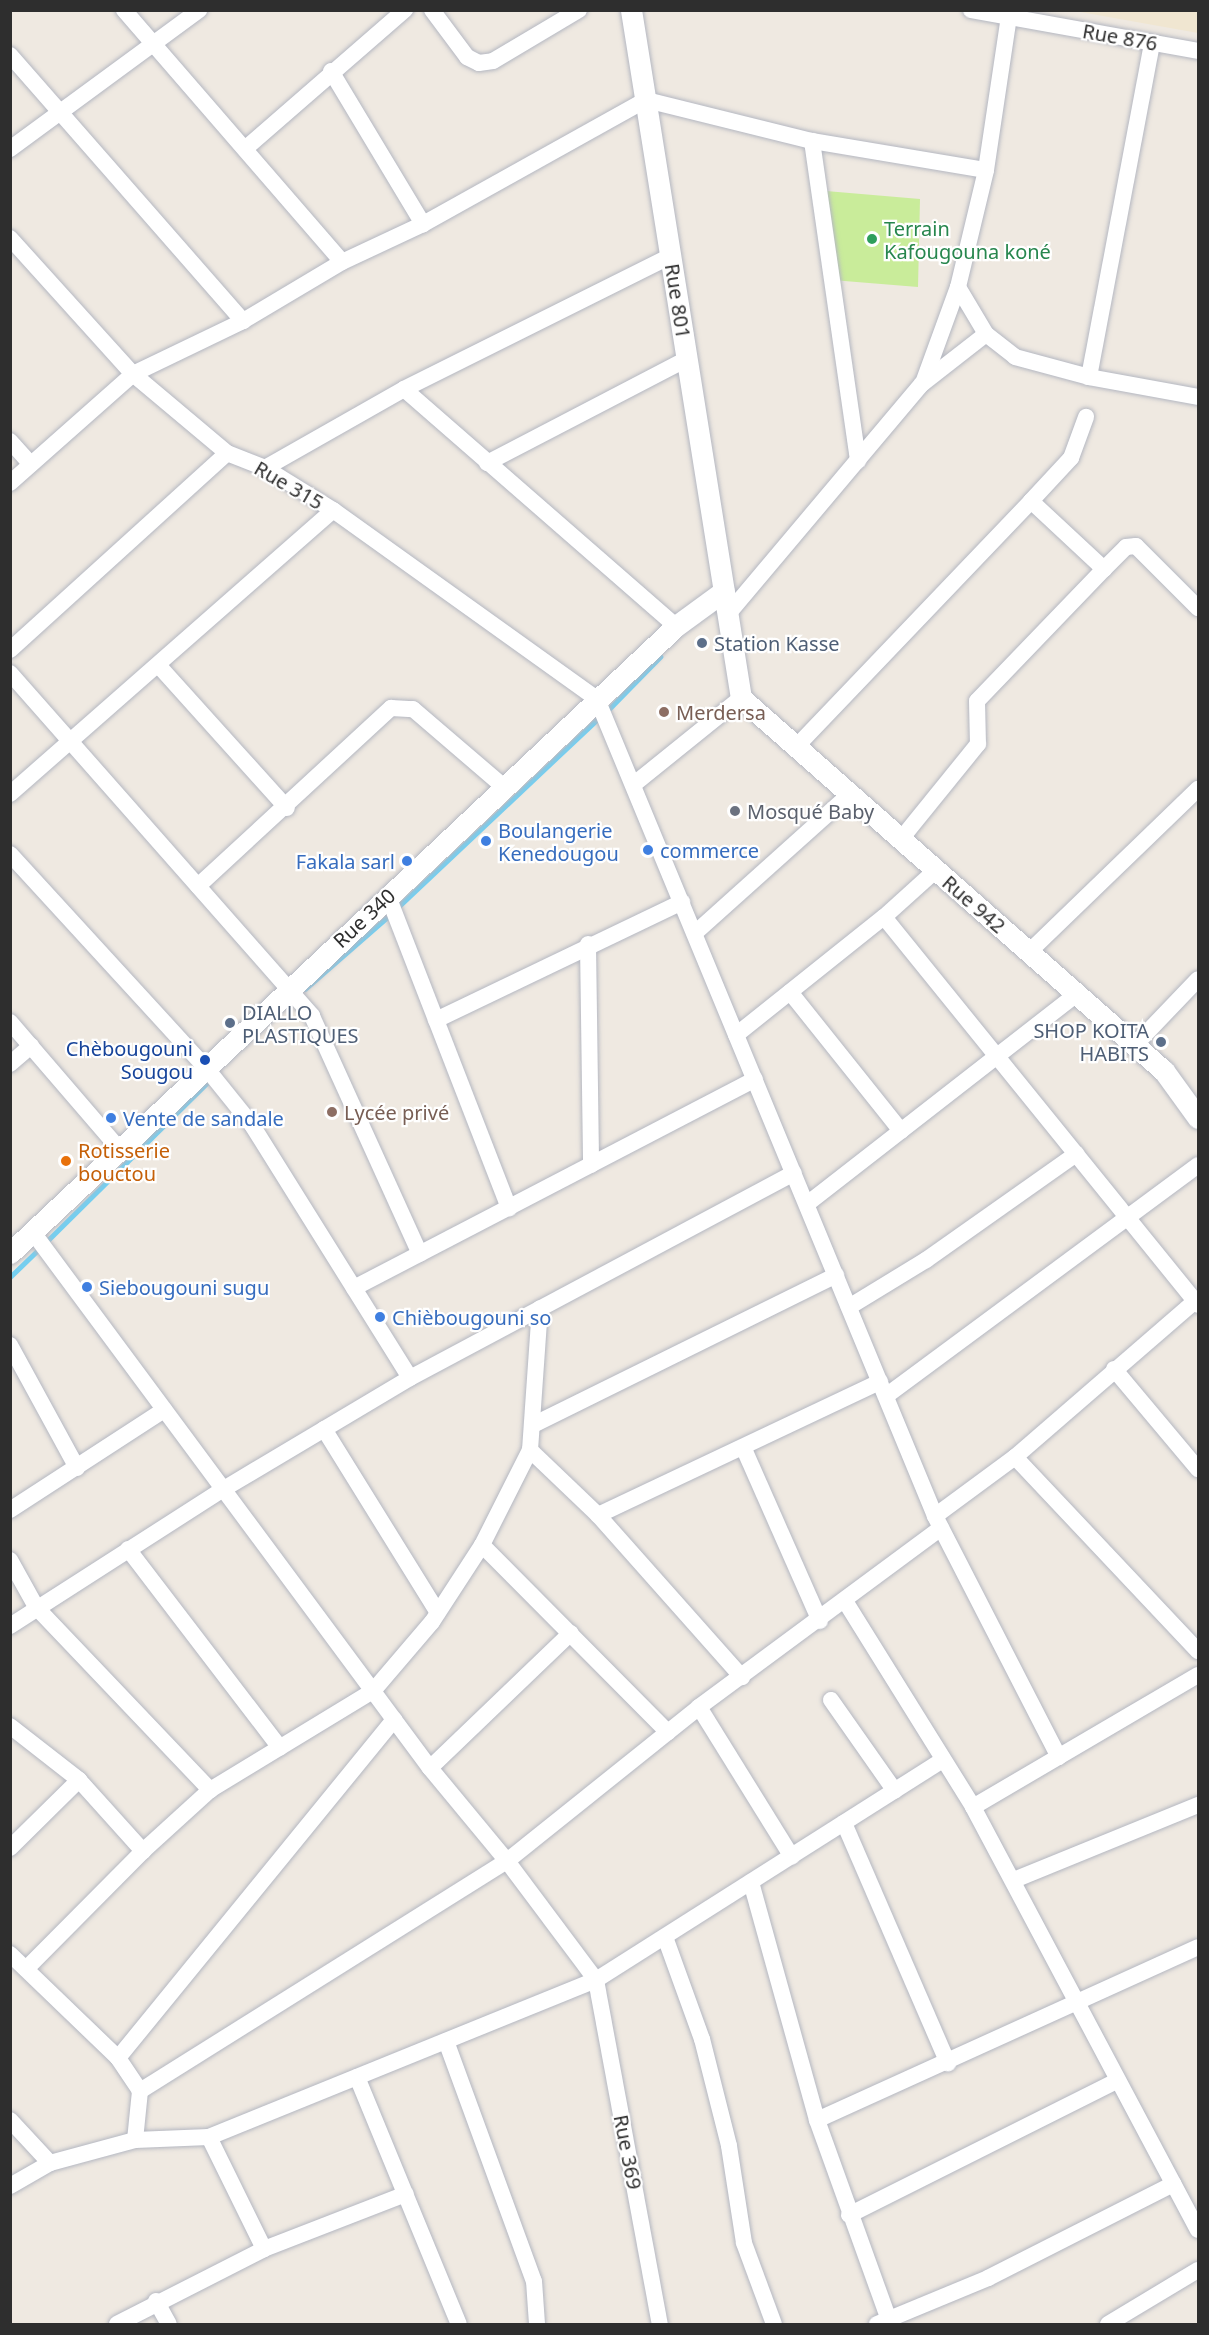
<!DOCTYPE html>
<meta charset="utf-8">
<style>
body{margin:0}
#map{position:relative;width:1209px;height:2335px;overflow:hidden;background:#efe9e1;font-family:"Noto Sans",sans-serif}
div>[style]{position:absolute}
.education>*{inset:0;background:#f0e6d1}
.pitch>*{inset:0;background:#c9ec9a}
.stream>*{height:4.5px;margin:-2.25px;padding:0 2.25px;transform-origin:2.25px;border-radius:2.25px;background:#75cff0}
.roads{filter:drop-shadow(0 0 2px #b4b7c1) drop-shadow(0 0 2px #b4b7c1)}
.minor>*{height:16px;margin:-8px;padding:0 8px;transform-origin:8px;border-radius:8px;background:#fff}
.tertiary>*{height:21px;margin:-10.5px;padding:0 10.5px;transform-origin:10.5px;border-radius:10.5px;background:#fff}
.dots>*{width:16px;height:16px;translate:-50% -50%;box-sizing:border-box;border:3px solid #fff;border-radius:50%}
span{translate:-50% -50%;white-space:nowrap;text-align:center;line-height:1.15;-webkit-text-stroke:4.5px #fff;paint-order:stroke}
.street-label{font-size:20px;color:#2e2e2e}
.leisure-label{font-size:20px;color:#27864d}
.left{translate:0 -50%;text-align:left}
.service-label{font-size:20px;color:#4e5e75}
.right{translate:-100% -50%;text-align:right}
.education-label{font-size:20px;color:#785e54}
.worship-label{font-size:20px;color:#5b616d}
.shop-label{font-size:20px;color:#366cbe}
.transit-label{font-size:20px;color:#164399}
.food-label{font-size:20px;color:#c56008}
.frame{position:absolute;inset:0;border:12px solid #2e2e2e;pointer-events:none}
</style>
<div id="map">
<div class="education">
<i style="clip-path:polygon(1075px 11px,1198px 11px,1198px 33px)"></i>
</div>
<div class="pitch">
<i style="clip-path:polygon(826px 191px,920px 199px,918px 287px,832px 280px)"></i>
</div>
<div class="stream">
<i style="left:607px;top:711px;width:76px;rotate:-45.5deg"></i>
<i style="left:397px;top:908px;width:280px;rotate:-43.3deg"></i>
<i style="left:305px;top:989px;width:114px;rotate:-41.1deg"></i>
<i style="left:45px;top:1243px;width:232px;rotate:-44.7deg"></i>
<i style="left:10px;top:1277px;width:40px;rotate:-44deg"></i>
</div>
<div class="roads">
<div class="minor">
<i style="left:124px;top:10px;width:333px;rotate:49.1deg"></i>
<i style="left:432px;top:10px;width:59px;rotate:53.3deg"></i>
<i style="left:467px;top:57px;width:13px;rotate:27deg"></i>
<i style="left:479px;top:63px;width:14px;rotate:-8deg"></i>
<i style="left:493px;top:61px;width:100px;rotate:-30.7deg"></i>
<i style="left:971px;top:10px;width:231px;rotate:10.2deg"></i>
<i style="left:10px;top:55px;width:354px;rotate:48.8deg"></i>
<i style="left:331px;top:71px;width:179px;rotate:59deg"></i>
<i style="left:812px;top:141px;width:323px;rotate:81.8deg"></i>
<i style="left:246px;top:148px;width:211px;rotate:-41deg"></i>
<i style="left:10px;top:149px;width:235px;rotate:-36.3deg"></i>
<i style="left:10px;top:238px;width:183px;rotate:47.9deg"></i>
<i style="left:133px;top:374px;width:123px;rotate:40deg"></i>
<i style="left:227px;top:453px;width:41px;rotate:21.5deg"></i>
<i style="left:265px;top:468px;width:80px;rotate:31.7deg"></i>
<i style="left:333px;top:510px;width:325px;rotate:35.6deg"></i>
<i style="left:597px;top:699px;width:884px;rotate:67.52deg"></i>
<i style="left:935px;top:1516px;width:271px;rotate:62.8deg"></i>
<i style="left:958px;top:287px;width:55px;rotate:59.2deg"></i>
<i style="left:986px;top:334px;width:37px;rotate:38deg"></i>
<i style="left:1015px;top:357px;width:77px;rotate:15.1deg"></i>
<i style="left:1089px;top:377px;width:111px;rotate:10.4deg"></i>
<i style="left:1089px;top:377px;width:340px;rotate:-79.3deg"></i>
<i style="left:923px;top:383px;width:102px;rotate:-70deg"></i>
<i style="left:958px;top:287px;width:120px;rotate:-76.5deg"></i>
<i style="left:986px;top:170px;width:155px;rotate:-81.5deg"></i>
<i style="left:404px;top:389px;width:361px;rotate:41.1deg"></i>
<i style="left:10px;top:441px;width:31px;rotate:48deg"></i>
<i style="left:487px;top:463px;width:225px;rotate:-27.5deg"></i>
<i style="left:265px;top:468px;width:160px;rotate:-29.6deg"></i>
<i style="left:404px;top:389px;width:298px;rotate:-26.5deg"></i>
<i style="left:10px;top:483px;width:164px;rotate:-41.5deg"></i>
<i style="left:133px;top:374px;width:122px;rotate:-25.7deg"></i>
<i style="left:243px;top:321px;width:115px;rotate:-30.8deg"></i>
<i style="left:342px;top:262px;width:89px;rotate:-25.1deg"></i>
<i style="left:423px;top:224px;width:255px;rotate:-29.1deg"></i>
<i style="left:646px;top:100px;width:171px;rotate:13.9deg"></i>
<i style="left:812px;top:141px;width:176px;rotate:9.5deg"></i>
<i style="left:1031px;top:501px;width:59px;rotate:-47.1deg"></i>
<i style="left:1071px;top:458px;width:44px;rotate:-69.9deg"></i>
<i style="left:1104px;top:569px;width:31px;rotate:-45deg"></i>
<i style="left:1126px;top:547px;width:10px;rotate:-6deg"></i>
<i style="left:1136px;top:546px;width:88px;rotate:45deg"></i>
<i style="left:728px;top:614px;width:301px;rotate:-49.9deg"></i>
<i style="left:922px;top:384px;width:81px;rotate:-38deg"></i>
<i style="left:10px;top:650px;width:293px;rotate:-42.2deg"></i>
<i style="left:159px;top:666px;width:191px;rotate:48deg"></i>
<i style="left:10px;top:673px;width:457px;rotate:48.6deg"></i>
<i style="left:312px;top:1016px;width:261px;rotate:65.6deg"></i>
<i style="left:796px;top:747px;width:340px;rotate:-46.3deg"></i>
<i style="left:1031px;top:501px;width:100px;rotate:43deg"></i>
<i style="left:1104px;top:569px;width:183px;rotate:133.9deg"></i>
<i style="left:977px;top:701px;width:43px;rotate:88.7deg"></i>
<i style="left:978px;top:744px;width:122px;rotate:129deg"></i>
<i style="left:633px;top:785px;width:139px;rotate:-38.9deg"></i>
<i style="left:10px;top:794px;width:430px;rotate:-41.3deg"></i>
<i style="left:10px;top:854px;width:292px;rotate:47.5deg"></i>
<i style="left:207px;top:1069px;width:72px;rotate:51.2deg"></i>
<i style="left:252px;top:1125px;width:298px;rotate:58deg"></i>
<i style="left:198px;top:886px;width:263px;rotate:-42.7deg"></i>
<i style="left:391px;top:708px;width:22px;rotate:3deg"></i>
<i style="left:413px;top:709px;width:120px;rotate:40.6deg"></i>
<i style="left:388px;top:896px;width:335px;rotate:68.8deg"></i>
<i style="left:884px;top:917px;width:499px;rotate:51deg"></i>
<i style="left:695px;top:933px;width:208px;rotate:-41.9deg"></i>
<i style="left:588px;top:944px;width:221px;rotate:89.2deg"></i>
<i style="left:1029px;top:952px;width:235px;rotate:-44deg"></i>
<i style="left:790px;top:992px;width:178px;rotate:51.4deg"></i>
<i style="left:436px;top:1020px;width:273px;rotate:-25.6deg"></i>
<i style="left:10px;top:1022px;width:169px;rotate:49.3deg"></i>
<i style="left:736px;top:1035px;width:189px;rotate:-38.6deg"></i>
<i style="left:884px;top:917px;width:70px;rotate:-42.1deg"></i>
<i style="left:1135px;top:1045px;width:91px;rotate:-46.3deg"></i>
<i style="left:10px;top:1064px;width:28px;rotate:-41deg"></i>
<i style="left:807px;top:1204px;width:342px;rotate:-37.9deg"></i>
<i style="left:32px;top:1231px;width:668px;rotate:53.46deg"></i>
<i style="left:430px;top:1768px;width:121px;rotate:50.4deg"></i>
<i style="left:507px;top:1861px;width:149px;rotate:53.2deg"></i>
<i style="left:596px;top:1980px;width:350px;rotate:79.5deg"></i>
<i style="left:354px;top:1288px;width:452px;rotate:-27.5deg"></i>
<i style="left:849px;top:1307px;width:90px;rotate:-31.4deg"></i>
<i style="left:926px;top:1260px;width:184px;rotate:-35.2deg"></i>
<i style="left:10px;top:1345px;width:140px;rotate:61.4deg"></i>
<i style="left:1114px;top:1369px;width:131px;rotate:50deg"></i>
<i style="left:886px;top:1396px;width:388px;rotate:-36.5deg"></i>
<i style="left:535px;top:1424px;width:336px;rotate:-26.3deg"></i>
<i style="left:324px;top:1429px;width:216px;rotate:58.2deg"></i>
<i style="left:744px;top:1449px;width:188px;rotate:66.2deg"></i>
<i style="left:530px;top:1450px;width:94px;rotate:43.7deg"></i>
<i style="left:598px;top:1515px;width:217px;rotate:48.4deg"></i>
<i style="left:1015px;top:1457px;width:267px;rotate:46.7deg"></i>
<i style="left:10px;top:1510px;width:184px;rotate:-33deg"></i>
<i style="left:598px;top:1515px;width:312px;rotate:-25.3deg"></i>
<i style="left:935px;top:1516px;width:99px;rotate:-36.4deg"></i>
<i style="left:1015px;top:1457px;width:238px;rotate:-40.9deg"></i>
<i style="left:482px;top:1545px;width:264px;rotate:45.2deg"></i>
<i style="left:128px;top:1549px;width:250px;rotate:52.6deg"></i>
<i style="left:10px;top:1560px;width:54px;rotate:61deg"></i>
<i style="left:36px;top:1607px;width:253px;rotate:46.4deg"></i>
<i style="left:845px;top:1601px;width:243px;rotate:58.1deg"></i>
<i style="left:973px;top:1807px;width:479px;rotate:62deg"></i>
<i style="left:10px;top:1626px;width:252px;rotate:-32.7deg"></i>
<i style="left:222px;top:1490px;width:219px;rotate:-30.8deg"></i>
<i style="left:410px;top:1378px;width:435px;rotate:-28.1deg"></i>
<i style="left:831px;top:1700px;width:111px;rotate:54.9deg"></i>
<i style="left:699px;top:1707px;width:176px;rotate:58.2deg"></i>
<i style="left:10px;top:1726px;width:88px;rotate:38deg"></i>
<i style="left:79px;top:1780px;width:96px;rotate:48deg"></i>
<i style="left:430px;top:1768px;width:195px;rotate:-43.8deg"></i>
<i style="left:973px;top:1807px;width:261px;rotate:-30.4deg"></i>
<i style="left:844px;top:1823px;width:262px;rotate:66.6deg"></i>
<i style="left:10px;top:1848px;width:97px;rotate:-44.6deg"></i>
<i style="left:1014px;top:1880px;width:199px;rotate:-22.2deg"></i>
<i style="left:751px;top:1882px;width:247px;rotate:74.5deg"></i>
<i style="left:817px;top:2120px;width:213px;rotate:70.2deg"></i>
<i style="left:665px;top:1937px;width:109px;rotate:70.1deg"></i>
<i style="left:702px;top:2039px;width:110px;rotate:75.8deg"></i>
<i style="left:729px;top:2146px;width:98px;rotate:81.2deg"></i>
<i style="left:744px;top:2243px;width:86px;rotate:69.7deg"></i>
<i style="left:10px;top:1954px;width:150px;rotate:43.9deg"></i>
<i style="left:118px;top:2058px;width:40px;rotate:56deg"></i>
<i style="left:140px;top:2091px;width:49px;rotate:95.8deg"></i>
<i style="left:26px;top:1969px;width:166px;rotate:-45.2deg"></i>
<i style="left:143px;top:1851px;width:91px;rotate:-42.3deg"></i>
<i style="left:210px;top:1790px;width:191px;rotate:-31.3deg"></i>
<i style="left:373px;top:1691px;width:91px;rotate:-49.5deg"></i>
<i style="left:432px;top:1622px;width:92px;rotate:-57deg"></i>
<i style="left:482px;top:1545px;width:106px;rotate:-63.2deg"></i>
<i style="left:530px;top:1450px;width:142px;rotate:-86deg"></i>
<i style="left:446px;top:2041px;width:256px;rotate:69.9deg"></i>
<i style="left:534px;top:2281px;width:43px;rotate:86deg"></i>
<i style="left:118px;top:2058px;width:437px;rotate:-50.8deg"></i>
<i style="left:357px;top:2077px;width:267px;rotate:67.6deg"></i>
<i style="left:140px;top:2091px;width:433px;rotate:-32.1deg"></i>
<i style="left:507px;top:1861px;width:246px;rotate:-38.7deg"></i>
<i style="left:699px;top:1707px;width:301px;rotate:-36.5deg"></i>
<i style="left:10px;top:2120px;width:59px;rotate:47.1deg"></i>
<i style="left:817px;top:2120px;width:418px;rotate:-24.4deg"></i>
<i style="left:209px;top:2137px;width:125px;rotate:63.8deg"></i>
<i style="left:10px;top:2186px;width:46px;rotate:-29.9deg"></i>
<i style="left:50px;top:2163px;width:88px;rotate:-15.1deg"></i>
<i style="left:135px;top:2140px;width:74px;rotate:-2.3deg"></i>
<i style="left:209px;top:2137px;width:418px;rotate:-22.1deg"></i>
<i style="left:596px;top:1980px;width:411px;rotate:-32.4deg"></i>
<i style="left:849px;top:2215px;width:300px;rotate:-26.6deg"></i>
<i style="left:156px;top:2301px;width:26px;rotate:61deg"></i>
<i style="left:117px;top:2324px;width:165px;rotate:-27deg"></i>
<i style="left:264px;top:2249px;width:152px;rotate:-21.2deg"></i>
<i style="left:877px;top:2324px;width:120px;rotate:-22.5deg"></i>
<i style="left:988px;top:2278px;width:208px;rotate:-26.9deg"></i>
<i style="left:1108px;top:2324px;width:105px;rotate:-31deg"></i>
</div>
<div class="tertiary">
<i style="left:631px;top:10px;width:697px;rotate:80.92deg"></i>
<i style="left:741px;top:698px;width:564px;rotate:41.41deg"></i>
<i style="left:1164px;top:1071px;width:58px;rotate:54.1deg"></i>
<i style="left:10px;top:1253px;width:915px;rotate:-43.27deg"></i>
<i style="left:676px;top:626px;width:59px;rotate:-36.1deg"></i>
</div>
</div>
<div class="dots">
<i style="left:872px;top:239px;background:#2e9e5b"></i>
<i style="left:702px;top:643px;background:#5c6f8a"></i>
<i style="left:664px;top:712px;background:#8d6e63"></i>
<i style="left:735px;top:811px;background:#6b7280"></i>
<i style="left:486px;top:841px;background:#3f7fe0"></i>
<i style="left:648px;top:850px;background:#3f7fe0"></i>
<i style="left:407px;top:861px;background:#3f7fe0"></i>
<i style="left:230px;top:1023px;background:#5c6f8a"></i>
<i style="left:1161px;top:1042px;background:#5c6f8a"></i>
<i style="left:205px;top:1060px;background:#1a4fb4"></i>
<i style="left:332px;top:1112px;background:#8d6e63"></i>
<i style="left:111px;top:1118px;background:#3f7fe0"></i>
<i style="left:66px;top:1161px;background:#e8710a"></i>
<i style="left:87px;top:1287px;background:#3f7fe0"></i>
<i style="left:380px;top:1317px;background:#3f7fe0"></i>
</div>
<div class="street-label">
<span style="left:1120px;top:37px;rotate:10deg">Rue 876</span>
<span style="left:678px;top:301px;rotate:81deg">Rue 801</span>
<span style="left:289px;top:485px;rotate:30deg">Rue 315</span>
<span style="left:974px;top:904px;rotate:41deg">Rue 942</span>
<span style="left:364px;top:918px;rotate:-43deg">Rue 340</span>
<span style="left:628px;top:2152px;rotate:79deg">Rue 369</span>
</div>
<div class="leisure-label">
<span class="left" style="left:884px;top:240px">Terrain<br>Kafougouna koné</span>
</div>
<div class="service-label">
<span class="left" style="left:714px;top:643px">Station Kasse</span>
<span class="left" style="left:242px;top:1024px">DIALLO<br>PLASTIQUES</span>
<span class="right" style="left:1149px;top:1042px">SHOP KOITA<br>HABITS</span>
</div>
<div class="education-label">
<span class="left" style="left:676px;top:712px">Merdersa</span>
<span class="left" style="left:344px;top:1112px">Lycée privé</span>
</div>
<div class="worship-label">
<span class="left" style="left:747px;top:811px">Mosqué Baby</span>
</div>
<div class="shop-label">
<span class="left" style="left:498px;top:842px">Boulangerie<br>Kenedougou</span>
<span class="left" style="left:660px;top:850px">commerce</span>
<span class="right" style="left:395px;top:861px">Fakala sarl</span>
<span class="left" style="left:123px;top:1118px">Vente de sandale</span>
<span class="left" style="left:99px;top:1287px">Siebougouni sugu</span>
<span class="left" style="left:392px;top:1317px">Chièbougouni so</span>
</div>
<div class="transit-label">
<span class="right" style="left:193px;top:1060px">Chèbougouni<br>Sougou</span>
</div>
<div class="food-label">
<span class="left" style="left:78px;top:1162px">Rotisserie<br>bouctou</span>
</div>
<div class="frame"></div>
</div>
